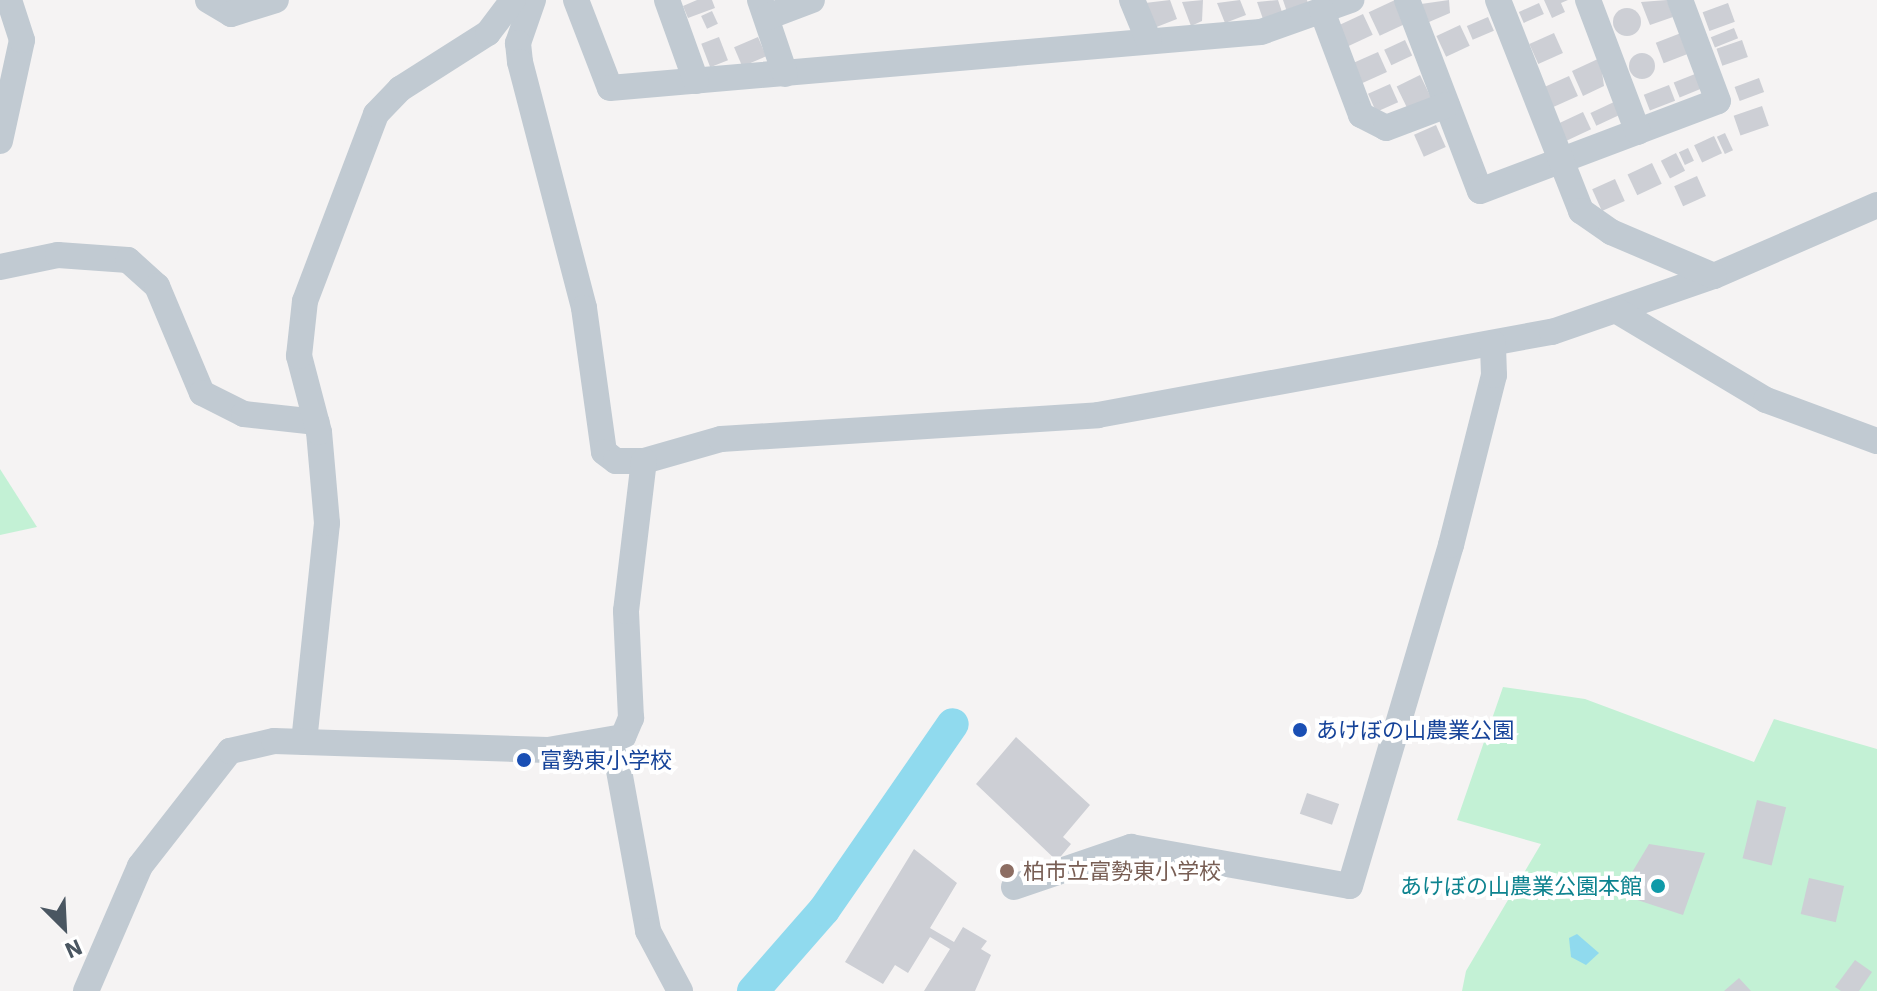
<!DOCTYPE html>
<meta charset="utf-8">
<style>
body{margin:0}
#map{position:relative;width:1877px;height:991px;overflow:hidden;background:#f5f3f3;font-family:"IBM Plex Sans","Noto Sans JP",sans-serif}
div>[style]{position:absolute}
.green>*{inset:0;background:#c3f1d5}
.water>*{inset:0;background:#90daee}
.river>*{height:32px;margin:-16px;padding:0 16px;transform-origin:16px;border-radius:16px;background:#90daee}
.building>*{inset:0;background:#cdcfd5;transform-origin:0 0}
.round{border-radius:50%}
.minor>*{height:26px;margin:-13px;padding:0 13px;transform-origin:13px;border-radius:13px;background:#c1cad2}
.dots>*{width:22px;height:22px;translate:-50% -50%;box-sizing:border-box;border:4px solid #fff;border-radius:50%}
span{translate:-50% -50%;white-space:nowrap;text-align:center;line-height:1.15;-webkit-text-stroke:8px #fff;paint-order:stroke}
.transit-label{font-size:22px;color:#164399}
.left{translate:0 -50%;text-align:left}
.education-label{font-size:22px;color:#785e54}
.culture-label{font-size:22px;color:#0d838f}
.right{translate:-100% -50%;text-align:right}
.north{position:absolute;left:24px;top:887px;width:80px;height:80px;-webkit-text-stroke:6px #fff;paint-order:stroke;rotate:156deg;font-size:22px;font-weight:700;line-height:32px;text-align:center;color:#4a5661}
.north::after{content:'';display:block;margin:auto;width:28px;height:36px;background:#4a5661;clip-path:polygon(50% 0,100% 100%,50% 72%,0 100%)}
</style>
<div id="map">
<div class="green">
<i style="clip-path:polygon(0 469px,37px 527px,0 535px)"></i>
<i style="clip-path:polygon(1503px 687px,1585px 699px,1754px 762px,1774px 719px,1877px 749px,1877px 991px,1462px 991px,1466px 971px,1541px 844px,1457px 820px)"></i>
</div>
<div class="water">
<i style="clip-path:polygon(1577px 934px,1599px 953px,1586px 965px,1571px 957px,1569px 938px)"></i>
</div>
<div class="river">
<i style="left:753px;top:991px;width:108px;rotate:-48.8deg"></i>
<i style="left:824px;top:910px;width:226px;rotate:-55.3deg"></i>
</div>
<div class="building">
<i style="clip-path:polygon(697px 0,712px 0,715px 8px,688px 18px,683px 6px)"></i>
<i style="clip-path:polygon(1170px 0,1177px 19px,1154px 28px,1145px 3px)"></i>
<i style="clip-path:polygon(1203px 0,1202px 21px,1191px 26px,1182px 2px)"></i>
<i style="clip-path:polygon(1240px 0,1246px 15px,1225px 23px,1217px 3px)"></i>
<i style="clip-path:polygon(1278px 0,1282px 12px,1263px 19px,1257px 2px)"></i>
<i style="clip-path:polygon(1283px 0,1307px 0,1308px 4px,1287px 12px)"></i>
<i style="left:1395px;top:0;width:26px;height:29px;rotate:65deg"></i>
<i style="clip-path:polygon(1449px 0,1450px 13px,1429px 22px,1421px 4px)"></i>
<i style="clip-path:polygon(1544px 0,1568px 0,1561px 3px,1565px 12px,1552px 18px)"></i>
<i style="clip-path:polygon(1667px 0,1673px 17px,1650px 25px,1641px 2px)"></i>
<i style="left:1539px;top:3px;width:12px;height:22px;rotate:66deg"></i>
<i style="left:1728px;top:3px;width:20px;height:27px;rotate:70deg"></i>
<i class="round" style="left:1613px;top:8px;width:28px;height:28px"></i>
<i style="left:712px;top:11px;width:14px;height:12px;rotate:65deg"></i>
<i style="left:1363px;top:14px;width:23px;height:29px;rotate:65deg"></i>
<i style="left:1488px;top:17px;width:15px;height:23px;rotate:67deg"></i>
<i style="left:1460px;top:25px;width:23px;height:26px;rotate:65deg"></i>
<i style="left:1734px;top:28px;width:11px;height:25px;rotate:68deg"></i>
<i style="left:1554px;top:33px;width:22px;height:27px;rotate:66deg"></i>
<i style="left:1681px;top:33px;width:22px;height:27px;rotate:69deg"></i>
<i style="left:719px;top:37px;width:25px;height:19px;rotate:69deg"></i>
<i style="left:758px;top:37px;width:21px;height:26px;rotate:67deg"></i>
<i style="left:1405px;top:40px;width:17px;height:23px;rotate:65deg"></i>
<i style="left:1742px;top:40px;width:18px;height:27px;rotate:71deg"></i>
<i style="left:1378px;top:52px;width:22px;height:31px;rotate:66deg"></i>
<i class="round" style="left:1629px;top:53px;width:26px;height:26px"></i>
<i style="clip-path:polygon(1600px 58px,1604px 86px,1583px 96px,1572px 71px)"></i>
<i style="left:1695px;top:74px;width:16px;height:23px;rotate:68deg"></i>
<i style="left:1420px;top:75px;width:30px;height:26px;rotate:64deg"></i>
<i style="left:1569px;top:76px;width:22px;height:30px;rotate:66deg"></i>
<i style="left:1759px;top:78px;width:15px;height:26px;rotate:70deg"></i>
<i style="left:1390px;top:84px;width:20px;height:24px;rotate:66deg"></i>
<i style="left:1669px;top:85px;width:17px;height:27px;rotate:69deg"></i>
<i style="left:1614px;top:102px;width:14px;height:26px;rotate:65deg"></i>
<i style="left:1762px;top:106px;width:21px;height:30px;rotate:71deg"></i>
<i style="left:1583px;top:112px;width:19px;height:30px;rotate:65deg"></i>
<i style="left:1436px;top:125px;width:24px;height:24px;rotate:66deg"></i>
<i style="left:1725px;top:133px;width:19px;height:9px;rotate:65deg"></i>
<i style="left:1714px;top:136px;width:19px;height:22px;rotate:65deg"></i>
<i style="left:1688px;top:148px;width:14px;height:10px;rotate:65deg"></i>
<i style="left:1676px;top:153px;width:20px;height:17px;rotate:63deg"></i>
<i style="left:1652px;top:163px;width:23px;height:27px;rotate:65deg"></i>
<i style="left:1697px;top:176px;width:22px;height:25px;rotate:66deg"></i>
<i style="left:1615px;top:179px;width:24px;height:25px;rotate:66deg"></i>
<i style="clip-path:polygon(1016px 737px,1090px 805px,1063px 837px,1071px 844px,1057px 861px,976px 784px)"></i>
<i style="left:1307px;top:793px;width:34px;height:22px;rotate:19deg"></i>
<i style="left:1757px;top:800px;width:30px;height:60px;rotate:14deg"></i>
<i style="clip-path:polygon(1649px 844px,1705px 853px,1683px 915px,1619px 894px)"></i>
<i style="clip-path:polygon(914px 849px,957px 883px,930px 928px,954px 942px,963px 927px,987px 941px,981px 949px,991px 955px,975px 991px,924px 991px,950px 949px,930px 937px,908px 973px,895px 965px,883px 984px,845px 962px)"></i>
<i style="left:1809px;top:878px;width:36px;height:37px;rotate:13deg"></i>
<i style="clip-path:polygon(1855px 960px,1872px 972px,1859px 991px,1841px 991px,1835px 987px)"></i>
<i style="clip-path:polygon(1739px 978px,1751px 991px,1724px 991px)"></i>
</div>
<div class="minor">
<i style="left:208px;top:0;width:27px;rotate:31deg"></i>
<i style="left:231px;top:14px;width:47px;rotate:-17.3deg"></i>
<i style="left:533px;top:0;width:46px;rotate:109.2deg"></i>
<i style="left:518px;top:43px;width:19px;rotate:84deg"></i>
<i style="left:520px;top:62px;width:254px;rotate:75.4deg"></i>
<i style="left:584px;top:308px;width:145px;rotate:82.1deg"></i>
<i style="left:604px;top:452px;width:15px;rotate:37deg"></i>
<i style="left:616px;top:461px;width:28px"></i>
<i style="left:644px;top:461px;width:80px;rotate:-15.9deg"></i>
<i style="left:721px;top:439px;width:378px;rotate:-3.6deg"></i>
<i style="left:1098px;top:415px;width:462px;rotate:-10.4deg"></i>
<i style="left:1552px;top:332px;width:171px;rotate:-19.1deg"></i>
<i style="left:1714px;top:276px;width:178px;rotate:-23.5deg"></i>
<i style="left:576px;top:0;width:94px;rotate:68.9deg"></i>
<i style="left:610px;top:88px;width:653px;rotate:-4.92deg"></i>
<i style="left:1261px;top:32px;width:96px;rotate:-19.6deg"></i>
<i style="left:667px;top:0;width:86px;rotate:70.3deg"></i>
<i style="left:760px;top:0;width:78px;rotate:71.3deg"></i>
<i style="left:1132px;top:0;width:44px;rotate:67.5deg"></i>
<i style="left:1407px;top:0;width:204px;rotate:69.1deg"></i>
<i style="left:1480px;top:191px;width:254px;rotate:-20.7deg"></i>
<i style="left:1718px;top:101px;width:108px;rotate:-110.6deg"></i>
<i style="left:1498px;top:0;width:227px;rotate:68.5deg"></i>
<i style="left:1581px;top:211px;width:37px;rotate:35deg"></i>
<i style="left:1611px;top:232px;width:112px;rotate:23.1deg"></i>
<i style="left:1588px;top:0;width:141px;rotate:69.3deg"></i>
<i style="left:1322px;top:11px;width:111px;rotate:69.4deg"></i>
<i style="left:1361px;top:115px;width:28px;rotate:27deg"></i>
<i style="left:1386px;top:128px;width:65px;rotate:-20.7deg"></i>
<i style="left:767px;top:17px;width:48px;rotate:-20.7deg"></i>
<i style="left:0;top:141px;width:103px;rotate:-77.7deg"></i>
<i style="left:22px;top:40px;width:42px;rotate:-108deg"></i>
<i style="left:0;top:267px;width:59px;rotate:-11.7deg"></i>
<i style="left:58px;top:255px;width:70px;rotate:4.1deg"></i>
<i style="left:128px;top:260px;width:39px;rotate:42deg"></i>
<i style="left:157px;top:286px;width:116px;rotate:67.2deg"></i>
<i style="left:202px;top:393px;width:47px;rotate:26.6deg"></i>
<i style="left:244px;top:414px;width:73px;rotate:6.3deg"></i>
<i style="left:1619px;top:312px;width:171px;rotate:30.9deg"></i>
<i style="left:1766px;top:400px;width:118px;rotate:20.3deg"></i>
<i style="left:304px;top:742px;width:220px;rotate:-84deg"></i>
<i style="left:327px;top:523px;width:91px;rotate:-95deg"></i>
<i style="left:319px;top:432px;width:79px;rotate:-104.7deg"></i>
<i style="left:299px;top:356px;width:55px;rotate:-83.8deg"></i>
<i style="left:305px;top:301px;width:200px;rotate:-69.2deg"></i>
<i style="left:376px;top:114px;width:35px;rotate:-46deg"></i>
<i style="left:400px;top:89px;width:104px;rotate:-32.5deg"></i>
<i style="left:488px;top:33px;width:41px;rotate:-52.9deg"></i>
<i style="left:614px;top:743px;width:191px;rotate:79.7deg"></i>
<i style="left:648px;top:931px;width:68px;rotate:61.9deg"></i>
<i style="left:1014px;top:887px;width:124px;rotate:-18.9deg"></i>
<i style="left:1131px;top:847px;width:222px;rotate:10.1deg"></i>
<i style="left:1350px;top:886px;width:356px;rotate:-73.5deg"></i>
<i style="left:1451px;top:545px;width:175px;rotate:-75.8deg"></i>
<i style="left:1494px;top:375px;width:32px;rotate:-92deg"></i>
<i style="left:86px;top:991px;width:136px;rotate:-66.6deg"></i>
<i style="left:140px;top:866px;width:146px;rotate:-52deg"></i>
<i style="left:230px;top:751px;width:45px;rotate:-12.8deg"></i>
<i style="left:274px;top:741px;width:274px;rotate:1.9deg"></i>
<i style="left:548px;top:750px;width:76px;rotate:-9.8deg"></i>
<i style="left:623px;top:737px;width:21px;rotate:-67deg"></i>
<i style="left:631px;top:718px;width:107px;rotate:-92.7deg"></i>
<i style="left:626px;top:611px;width:151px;rotate:-83.2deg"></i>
</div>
<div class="dots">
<i style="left:1300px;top:730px;background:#1a4fb4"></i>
<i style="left:524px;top:760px;background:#1a4fb4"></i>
<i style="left:1007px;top:871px;background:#8d6e63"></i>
<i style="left:1658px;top:886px;background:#0f9aa8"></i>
</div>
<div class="transit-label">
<span class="left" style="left:1316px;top:730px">あけぼの山農業公園</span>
<span class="left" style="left:540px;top:760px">富勢東小学校</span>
</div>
<div class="education-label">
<span class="left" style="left:1023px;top:871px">柏市立富勢東小学校</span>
</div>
<div class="culture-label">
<span class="right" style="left:1642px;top:886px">あけぼの山農業公園本館</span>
</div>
<div class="north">N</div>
</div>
